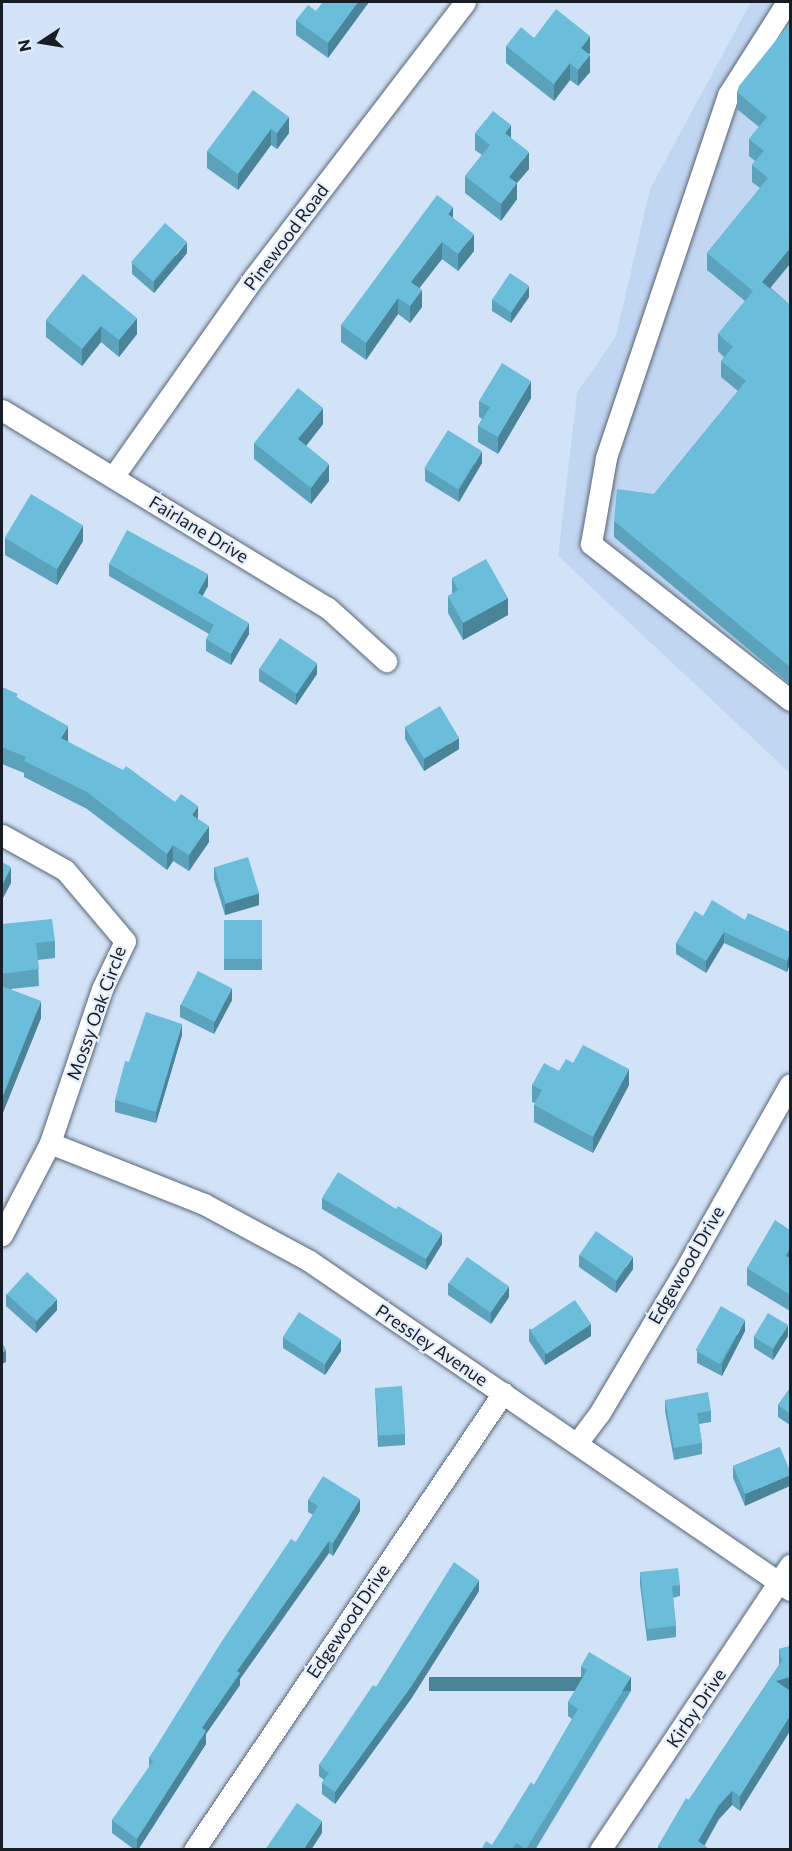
<!DOCTYPE html>
<style>
body{margin:0}
#map{position:relative;width:792px;height:1851px;overflow:hidden;background:#d2e3f8;font-family:Commissioner,sans-serif}
div>[style]{position:absolute}
.built>*{inset:0;background:#c1d6f1}
.roads{filter:drop-shadow(0 0 2px #576577) drop-shadow(0 0 2px #576577)}
.minor>*{height:21px;margin:-10.5px;padding:0 10.5px;transform-origin:10.5px;border-radius:10.5px;background:#fff}
.wall>*{inset:0;background:#5ba3bc;transform-origin:0 0}
.shaded-wall>*{inset:0;background:#4a8499;transform-origin:0 0}
.building>*{inset:0;background:#6abddb;transform-origin:0 0}
span{translate:-50% -50%;white-space:nowrap;text-align:center;line-height:1.15;-webkit-text-stroke:4.5px #e5effc;paint-order:stroke}
.street-label{font-size:18px;color:#171d24}
.frame{position:absolute;inset:0;border:3px solid #171d24;pointer-events:none}
.north{position:absolute;left:12px;top:12px;width:60px;height:60px;-webkit-text-stroke:4px #e5effc;paint-order:stroke;rotate:258deg;font-size:16px;font-weight:700;line-height:24px;text-align:center;color:#171d24}
.north::after{content:'';display:block;margin:auto;width:21px;height:27px;background:#171d24;clip-path:polygon(50% 0,100% 100%,50% 72%,0 100%)}
</style>
<div id="map">
<div class="built">
<i style="clip-path:polygon(751px 2px,790px 2px,790px 773px,558px 556px,577px 393px,616px 336px,650px 189px)"></i>
</div>
<div class="roads">
<div class="minor">
<i style="left:787px;top:2px;width:110px;rotate:122.4deg"></i>
<i style="left:728px;top:95px;width:383px;rotate:108.6deg"></i>
<i style="left:606px;top:458px;width:87px;rotate:99.9deg"></i>
<i style="left:591px;top:544px;width:253px;rotate:38.1deg"></i>
<i style="left:2px;top:410px;width:381px;rotate:31.3deg"></i>
<i style="left:328px;top:608px;width:79px;rotate:42.4deg"></i>
<i style="left:113px;top:477px;width:246px;rotate:-54.8deg"></i>
<i style="left:255px;top:276px;width:345px;rotate:-52.5deg"></i>
<i style="left:2px;top:835px;width:72px;rotate:29.1deg"></i>
<i style="left:65px;top:870px;width:93px;rotate:49.8deg"></i>
<i style="left:125px;top:941px;width:53px;rotate:115.6deg"></i>
<i style="left:102px;top:989px;width:163px;rotate:108.7deg"></i>
<i style="left:50px;top:1143px;width:104px;rotate:117.6deg"></i>
<i style="left:50px;top:1143px;width:166px;rotate:21.6deg"></i>
<i style="left:204px;top:1204px;width:118px;rotate:28.3deg"></i>
<i style="left:308px;top:1260px;width:584px;rotate:34.4deg"></i>
<i style="left:577px;top:1443px;width:36px;rotate:-53deg"></i>
<i style="left:599px;top:1414px;width:162px;rotate:-59.2deg"></i>
<i style="left:682px;top:1275px;width:219px;rotate:-60.5deg"></i>
<i style="left:194px;top:1850px;width:552px;rotate:-55.94deg"></i>
<i style="left:600px;top:1850px;width:343px;rotate:-56.3deg"></i>
</div>
</div>
<div class="wall">
<i style="clip-path:polygon(369px 2px,328px 58px,296px 35px,296px 20px,316px 11px)"></i>
<i style="clip-path:polygon(790px 23px,771px 288px,790px 305px,790px 684px,614px 537px,614px 521px,654px 494px,738px 391px,721px 377px,721px 361px,724px 357px,718px 351px,718px 334px,745px 301px,707px 270px,707px 253px,760px 188px,752px 182px,752px 165px,755px 161px,749px 156px,749px 139px,759px 127px,737px 109px,737px 92px)"></i>
<i style="clip-path:polygon(506px 46px,590px 53px,589px 54px,590px 72px,578px 86px,570px 80px,554px 101px,506px 63px)"></i>
<i style="clip-path:polygon(289px 117px,289px 133px,277px 149px,271px 145px,238px 190px,207px 168px,207px 151px)"></i>
<i style="clip-path:polygon(475px 133px,511px 138px,529px 169px,517px 183px,517px 199px,501px 221px,465px 193px,465px 176px,482px 155px,475px 150px)"></i>
<i style="clip-path:polygon(453px 218px,474px 251px,458px 271px,442px 259px,419px 288px,422px 307px,410px 323px,398px 314px,366px 360px,341px 342px,341px 325px)"></i>
<i style="clip-path:polygon(187px 253px,154px 293px,132px 274px,132px 263px)"></i>
<i style="clip-path:polygon(83px 274px,137px 334px,119px 357px,101px 342px,82px 366px,46px 337px,46px 320px)"></i>
<i style="clip-path:polygon(529px 297px,511px 323px,492px 311px,492px 299px)"></i>
<i style="clip-path:polygon(531px 398px,498px 454px,478px 442px,478px 426px,482px 419px,479px 417px,479px 401px)"></i>
<i style="clip-path:polygon(323px 424px,306px 446px,329px 481px,311px 504px,254px 459px,254px 443px)"></i>
<i style="clip-path:polygon(482px 463px,459px 502px,425px 481px,425px 469px)"></i>
<i style="clip-path:polygon(5px 538px,83px 541px,57px 585px,5px 555px)"></i>
<i style="clip-path:polygon(109px 564px,208px 586px,202px 596px,249px 634px,231px 665px,206px 651px,206px 639px,209px 634px,109px 576px)"></i>
<i style="clip-path:polygon(452px 578px,508px 615px,463px 640px,448px 613px,448px 596px,452px 594px)"></i>
<i style="clip-path:polygon(259px 669px,317px 674px,296px 705px,259px 681px)"></i>
<i style="clip-path:polygon(2px 687px,18px 698px,68px 742px,198px 819px,209px 842px,189px 871px,173px 861px,167px 870px,87px 809px,24px 777px,24px 773px,2px 764px)"></i>
<i style="clip-path:polygon(405px 727px,459px 749px,424px 771px,405px 739px)"></i>
<i style="clip-path:polygon(214px 867px,259px 905px,225px 915px,214px 879px)"></i>
<i style="clip-path:polygon(703px 916px,745px 920px,790px 932px,790px 964px,787px 972px,724px 943px,706px 973px,676px 954px,676px 943px)"></i>
<i style="left:262px;top:920px;width:50px;height:38px;rotate:90deg"></i>
<i style="clip-path:polygon(2px 924px,55px 941px,55px 958px,38px 960px,39px 986px,11px 989px,41px 1018px,2px 1115px)"></i>
<i style="clip-path:polygon(232px 1000px,214px 1034px,180px 1017px,180px 1005px)"></i>
<i style="clip-path:polygon(182px 1035px,156px 1123px,115px 1112px,115px 1100px)"></i>
<i style="clip-path:polygon(573px 1063px,629px 1085px,593px 1153px,534px 1122px,534px 1105px,535px 1103px,532px 1102px,532px 1085px)"></i>
<i style="clip-path:polygon(790px 1193px,790px 1210px,789px 1209px,789px 1195px)"></i>
<i style="clip-path:polygon(322px 1198px,442px 1244px,426px 1270px,322px 1209px)"></i>
<i style="clip-path:polygon(790px 1230px,790px 1311px,747px 1285px,747px 1268px)"></i>
<i style="clip-path:polygon(579px 1255px,633px 1269px,616px 1293px,579px 1267px)"></i>
<i style="clip-path:polygon(448px 1283px,509px 1297px,491px 1324px,448px 1295px)"></i>
<i style="clip-path:polygon(6px 1294px,57px 1310px,36px 1333px,6px 1306px)"></i>
<i style="clip-path:polygon(529px 1329px,591px 1336px,545px 1365px,529px 1341px)"></i>
<i style="clip-path:polygon(745px 1331px,722px 1376px,697px 1363px,697px 1351px)"></i>
<i style="clip-path:polygon(788px 1336px,773px 1360px,754px 1348px,754px 1337px)"></i>
<i style="clip-path:polygon(283px 1337px,341px 1351px,325px 1375px,283px 1348px)"></i>
<i style="clip-path:polygon(375px 1388px,405px 1434px,405px 1445px,378px 1447px)"></i>
<i style="clip-path:polygon(790px 1388px,790px 1425px,778px 1417px,778px 1405px)"></i>
<i style="clip-path:polygon(665px 1400px,711px 1411px,711px 1422px,699px 1424px,702px 1443px,702px 1454px,674px 1460px,665px 1411px)"></i>
<i style="clip-path:polygon(780px 1447px,745px 1506px,733px 1478px,733px 1466px)"></i>
<i style="clip-path:polygon(308px 1500px,360px 1511px,333px 1556px,329px 1553px,240px 1679px,240px 1685px,206px 1734px,206px 1744px,138px 1850px,135px 1850px,112px 1833px,112px 1820px,149px 1768px,149px 1758px,296px 1542px,313px 1515px,308px 1512px)"></i>
<i style="clip-path:polygon(640px 1572px,680px 1585px,680px 1596px,673px 1598px,676px 1626px,676px 1637px,647px 1641px,640px 1584px)"></i>
<i style="clip-path:polygon(479px 1591px,411px 1699px,335px 1804px,322px 1794px,322px 1783px,324px 1780px,319px 1776px,319px 1765px,376px 1687px)"></i>
<i style="clip-path:polygon(790px 1646px,790px 1731px,740px 1811px,732px 1805px,719px 1819px,704px 1845px,708px 1850px,658px 1850px,658px 1846px,779px 1665px,779px 1649px)"></i>
<i style="clip-path:polygon(581px 1666px,631px 1691px,535px 1850px,481px 1850px,492px 1845px,534px 1785px,572px 1719px,568px 1716px,568px 1702px,581px 1681px)"></i>
</div>
<div class="shaded-wall">
<i style="clip-path:polygon(358px 2px,369px 2px,328px 58px,328px 43px)"></i>
<i style="clip-path:polygon(590px 36px,590px 53px,581px 64px,581px 48px)"></i>
<i style="clip-path:polygon(590px 55px,590px 72px,578px 86px,578px 70px)"></i>
<i style="clip-path:polygon(570px 63px,570px 80px,554px 101px,554px 84px)"></i>
<i style="clip-path:polygon(289px 117px,289px 133px,277px 149px,277px 133px)"></i>
<i style="clip-path:polygon(511px 125px,511px 142px,505px 133px)"></i>
<i style="clip-path:polygon(271px 129px,271px 145px,238px 190px,238px 174px)"></i>
<i style="clip-path:polygon(529px 152px,529px 169px,517px 183px,517px 199px,501px 221px,501px 204px,509px 177px)"></i>
<i style="clip-path:polygon(453px 207px,453px 223px,448px 214px)"></i>
<i style="clip-path:polygon(474px 234px,474px 251px,458px 271px,458px 254px)"></i>
<i style="clip-path:polygon(187px 242px,187px 253px,154px 293px,154px 282px)"></i>
<i style="clip-path:polygon(442px 242px,442px 259px,411px 299px,411px 282px)"></i>
<i style="clip-path:polygon(790px 248px,790px 264px,762px 298px,762px 282px)"></i>
<i style="clip-path:polygon(529px 286px,529px 297px,511px 323px,511px 312px)"></i>
<i style="clip-path:polygon(422px 290px,422px 307px,410px 323px,410px 306px)"></i>
<i style="clip-path:polygon(398px 298px,398px 314px,366px 360px,366px 343px)"></i>
<i style="clip-path:polygon(137px 318px,137px 334px,119px 357px,119px 340px)"></i>
<i style="clip-path:polygon(101px 326px,101px 342px,82px 366px,82px 349px)"></i>
<i style="clip-path:polygon(531px 381px,531px 398px,498px 454px,498px 437px)"></i>
<i style="clip-path:polygon(323px 408px,323px 424px,298px 456px,298px 439px)"></i>
<i style="clip-path:polygon(482px 451px,482px 463px,459px 502px,459px 490px)"></i>
<i style="clip-path:polygon(329px 464px,329px 481px,311px 504px,311px 488px)"></i>
<i style="clip-path:polygon(83px 525px,83px 541px,57px 585px,57px 569px)"></i>
<i style="clip-path:polygon(208px 574px,208px 586px,198px 605px,198px 593px)"></i>
<i style="clip-path:polygon(508px 598px,508px 615px,463px 640px,463px 623px)"></i>
<i style="clip-path:polygon(249px 623px,249px 634px,231px 665px,231px 654px)"></i>
<i style="clip-path:polygon(317px 663px,317px 674px,296px 705px,296px 694px)"></i>
<i style="clip-path:polygon(68px 726px,68px 743px,61px 738px)"></i>
<i style="clip-path:polygon(459px 738px,459px 749px,424px 771px,424px 759px)"></i>
<i style="clip-path:polygon(198px 806px,198px 822px,192px 815px)"></i>
<i style="clip-path:polygon(209px 826px,209px 842px,189px 871px,189px 855px)"></i>
<i style="clip-path:polygon(173px 845px,173px 861px,167px 870px,167px 854px)"></i>
<i style="clip-path:polygon(11px 867px,11px 883px,2px 900px,2px 885px)"></i>
<i style="clip-path:polygon(259px 893px,259px 905px,225px 915px,225px 904px)"></i>
<i style="clip-path:polygon(724px 932px,724px 943px,706px 973px,706px 961px)"></i>
<i style="clip-path:polygon(790px 952px,790px 964px,787px 972px,787px 961px)"></i>
<i style="clip-path:polygon(232px 988px,232px 1000px,214px 1034px,214px 1023px)"></i>
<i style="clip-path:polygon(41px 1001px,41px 1018px,2px 1115px,2px 1098px)"></i>
<i style="clip-path:polygon(182px 1024px,182px 1035px,156px 1123px,156px 1112px)"></i>
<i style="clip-path:polygon(629px 1069px,629px 1085px,593px 1153px,593px 1137px)"></i>
<i style="clip-path:polygon(442px 1233px,442px 1244px,426px 1270px,426px 1259px)"></i>
<i style="clip-path:polygon(790px 1248px,790px 1264px,786px 1256px)"></i>
<i style="clip-path:polygon(633px 1257px,633px 1269px,616px 1293px,616px 1282px)"></i>
<i style="clip-path:polygon(509px 1286px,509px 1297px,491px 1324px,491px 1313px)"></i>
<i style="clip-path:polygon(57px 1299px,57px 1310px,36px 1333px,36px 1322px)"></i>
<i style="clip-path:polygon(745px 1320px,745px 1331px,722px 1376px,722px 1364px)"></i>
<i style="clip-path:polygon(591px 1324px,591px 1336px,545px 1365px,545px 1354px)"></i>
<i style="clip-path:polygon(788px 1325px,788px 1336px,773px 1360px,773px 1349px)"></i>
<i style="clip-path:polygon(341px 1339px,341px 1351px,325px 1375px,325px 1364px)"></i>
<i style="clip-path:polygon(6px 1350px,6px 1362px,2px 1364px,2px 1353px)"></i>
<i style="clip-path:polygon(790px 1475px,790px 1486px,745px 1506px,745px 1494px)"></i>
<i style="clip-path:polygon(360px 1499px,360px 1511px,333px 1556px,333px 1543px)"></i>
<i style="clip-path:polygon(329px 1541px,329px 1553px,240px 1679px,240px 1685px,206px 1734px,206px 1744px,138px 1850px,137px 1850px,137px 1839px,202px 1728px,237px 1671px)"></i>
<i style="clip-path:polygon(479px 1580px,479px 1591px,411px 1699px,335px 1804px,335px 1792px)"></i>
<i style="left:631px;top:1677px;width:14px;height:202px;rotate:90deg"></i>
<i style="clip-path:polygon(790px 1677px,790px 1692px,776px 1681px)"></i>
<i style="clip-path:polygon(790px 1716px,790px 1731px,740px 1811px,740px 1796px)"></i>
<i style="clip-path:polygon(732px 1791px,732px 1805px,719px 1819px,702px 1850px,698px 1841px,719px 1805px)"></i>
<i style="clip-path:polygon(322px 1821px,322px 1833px,311px 1850px,303px 1850px)"></i>
</div>
<div class="building">
<i style="clip-path:polygon(323px 2px,358px 2px,328px 43px,296px 20px,308px 5px,316px 11px)"></i>
<i style="clip-path:polygon(556px 9px,590px 36px,581px 48px,590px 55px,578px 70px,570px 63px,554px 84px,506px 46px,521px 27px,534px 38px)"></i>
<i style="clip-path:polygon(790px 23px,790px 248px,762px 282px,790px 305px,790px 667px,614px 521px,617px 489px,654px 494px,746px 381px,721px 361px,733px 347px,718px 334px,753px 291px,707px 253px,768px 178px,752px 165px,764px 151px,749px 139px,767px 117px,737px 92px,739px 86px)"></i>
<i style="clip-path:polygon(253px 90px,289px 117px,277px 133px,271px 129px,238px 174px,207px 151px)"></i>
<i style="clip-path:polygon(493px 111px,511px 125px,505px 133px,529px 152px,509px 177px,517px 183px,501px 204px,465px 176px,490px 145px,475px 133px)"></i>
<i style="clip-path:polygon(437px 195px,453px 207px,448px 214px,474px 234px,458px 254px,442px 242px,411px 282px,422px 290px,410px 306px,398px 298px,366px 343px,341px 325px)"></i>
<i style="left:165px;top:223px;width:29px;height:52px;rotate:41deg"></i>
<i style="left:510px;top:273px;width:23px;height:32px;rotate:34deg"></i>
<i style="clip-path:polygon(83px 274px,137px 318px,119px 340px,101px 326px,82px 349px,46px 320px)"></i>
<i style="clip-path:polygon(502px 363px,531px 381px,498px 437px,478px 426px,490px 407px,479px 401px)"></i>
<i style="clip-path:polygon(298px 388px,323px 408px,298px 439px,329px 464px,311px 488px,254px 443px)"></i>
<i style="left:448px;top:430px;width:40px;height:45px;rotate:32deg"></i>
<i style="left:31px;top:494px;width:61px;height:51px;rotate:31deg"></i>
<i style="clip-path:polygon(127px 530px,208px 574px,198px 593px,249px 623px,231px 654px,206px 639px,214px 625px,109px 564px)"></i>
<i style="clip-path:polygon(486px 559px,508px 598px,463px 623px,448px 596px,458px 590px,452px 578px)"></i>
<i style="left:280px;top:638px;width:45px;height:37px;rotate:34deg"></i>
<i style="clip-path:polygon(2px 687px,18px 694px,16px 697px,68px 726px,61px 738px,123px 770px,126px 766px,175px 802px,181px 794px,198px 806px,192px 815px,209px 826px,189px 855px,173px 845px,167px 854px,87px 792px,24px 761px,26px 757px,2px 747px)"></i>
<i style="left:440px;top:706px;width:37px;height:41px;rotate:59deg"></i>
<i style="left:248px;top:857px;width:38px;height:35px;rotate:73deg"></i>
<i style="clip-path:polygon(2px 862px,11px 867px,2px 885px)"></i>
<i style="clip-path:polygon(712px 900px,745px 920px,748px 913px,790px 932px,790px 952px,787px 961px,724px 932px,706px 961px,676px 943px,695px 911px,703px 916px)"></i>
<i style="clip-path:polygon(52px 919px,55px 941px,36px 943px,39px 969px,2px 974px,2px 924px)"></i>
<i style="left:262px;top:920px;width:39px;height:38px;rotate:90deg"></i>
<i style="left:198px;top:971px;width:38px;height:38px;rotate:27deg"></i>
<i style="clip-path:polygon(2px 986px,41px 1001px,2px 1098px)"></i>
<i style="clip-path:polygon(146px 1012px,182px 1024px,156px 1112px,115px 1100px,125px 1061px,129px 1062px)"></i>
<i style="clip-path:polygon(583px 1045px,629px 1069px,593px 1137px,534px 1105px,542px 1090px,532px 1085px,544px 1063px,559px 1071px,566px 1059px,573px 1063px)"></i>
<i style="clip-path:polygon(338px 1172px,396px 1209px,398px 1206px,442px 1233px,426px 1259px,322px 1198px)"></i>
<i style="clip-path:polygon(775px 1220px,790px 1230px,790px 1248px,786px 1256px,790px 1258px,790px 1295px,747px 1268px)"></i>
<i style="left:596px;top:1231px;width:45px;height:29px;rotate:35deg"></i>
<i style="left:467px;top:1257px;width:51px;height:32px;rotate:35deg"></i>
<i style="left:27px;top:1272px;width:40px;height:30px;rotate:42deg"></i>
<i style="left:575px;top:1300px;width:29px;height:54px;rotate:56deg"></i>
<i style="left:721px;top:1306px;width:28px;height:51px;rotate:30deg"></i>
<i style="left:299px;top:1312px;width:50px;height:30px;rotate:33deg"></i>
<i style="left:768px;top:1313px;width:23px;height:28px;rotate:31deg"></i>
<i style="clip-path:polygon(2px 1342px,6px 1350px,2px 1353px)"></i>
<i style="left:402px;top:1386px;width:48px;height:27px;rotate:86deg"></i>
<i style="clip-path:polygon(790px 1388px,790px 1414px,778px 1405px)"></i>
<i style="clip-path:polygon(708px 1392px,711px 1411px,697px 1413px,702px 1443px,674px 1448px,665px 1400px)"></i>
<i style="clip-path:polygon(780px 1447px,790px 1471px,790px 1475px,745px 1494px,733px 1466px)"></i>
<i style="clip-path:polygon(323px 1476px,360px 1499px,333px 1543px,329px 1541px,237px 1671px,240px 1673px,202px 1728px,206px 1731px,137px 1839px,112px 1820px,153px 1761px,149px 1758px,222px 1641px,291px 1539px,296px 1542px,318px 1506px,308px 1500px)"></i>
<i style="clip-path:polygon(454px 1562px,479px 1580px,411px 1687px,335px 1792px,322px 1783px,329px 1773px,319px 1765px,373px 1685px,376px 1687px)"></i>
<i style="clip-path:polygon(678px 1568px,680px 1585px,672px 1586px,676px 1626px,647px 1629px,640px 1572px)"></i>
<i style="clip-path:polygon(790px 1646px,790px 1677px,776px 1681px,790px 1691px,790px 1716px,740px 1796px,732px 1791px,719px 1805px,698px 1841px,708px 1848px,707px 1850px,661px 1850px,662px 1848px,658px 1846px,686px 1798px,689px 1800px,782px 1661px,779px 1649px)"></i>
<i style="clip-path:polygon(589px 1652px,631px 1677px,526px 1849px,516px 1843px,512px 1850px,481px 1850px,486px 1841px,492px 1845px,531px 1782px,534px 1785px,578px 1709px,568px 1702px,587px 1670px,581px 1666px)"></i>
<i style="clip-path:polygon(297px 1803px,322px 1821px,303px 1850px,265px 1850px)"></i>
</div>
<div class="street-label">
<span style="left:286px;top:237px;rotate:-53deg">Pinewood Road</span>
<span style="left:199px;top:529px;rotate:31deg">Fairlane Drive</span>
<span style="left:96px;top:1013px;rotate:-70deg">Mossy Oak Circle</span>
<span style="left:686px;top:1265px;rotate:-60deg">Edgewood Drive</span>
<span style="left:432px;top:1345px;rotate:34deg">Pressley Avenue</span>
<span style="left:348px;top:1621px;rotate:-56deg">Edgewood Drive</span>
<span style="left:696px;top:1708px;rotate:-56deg">Kirby Drive</span>
</div>
<div class="frame"></div>
<div class="north">N</div>
</div>
